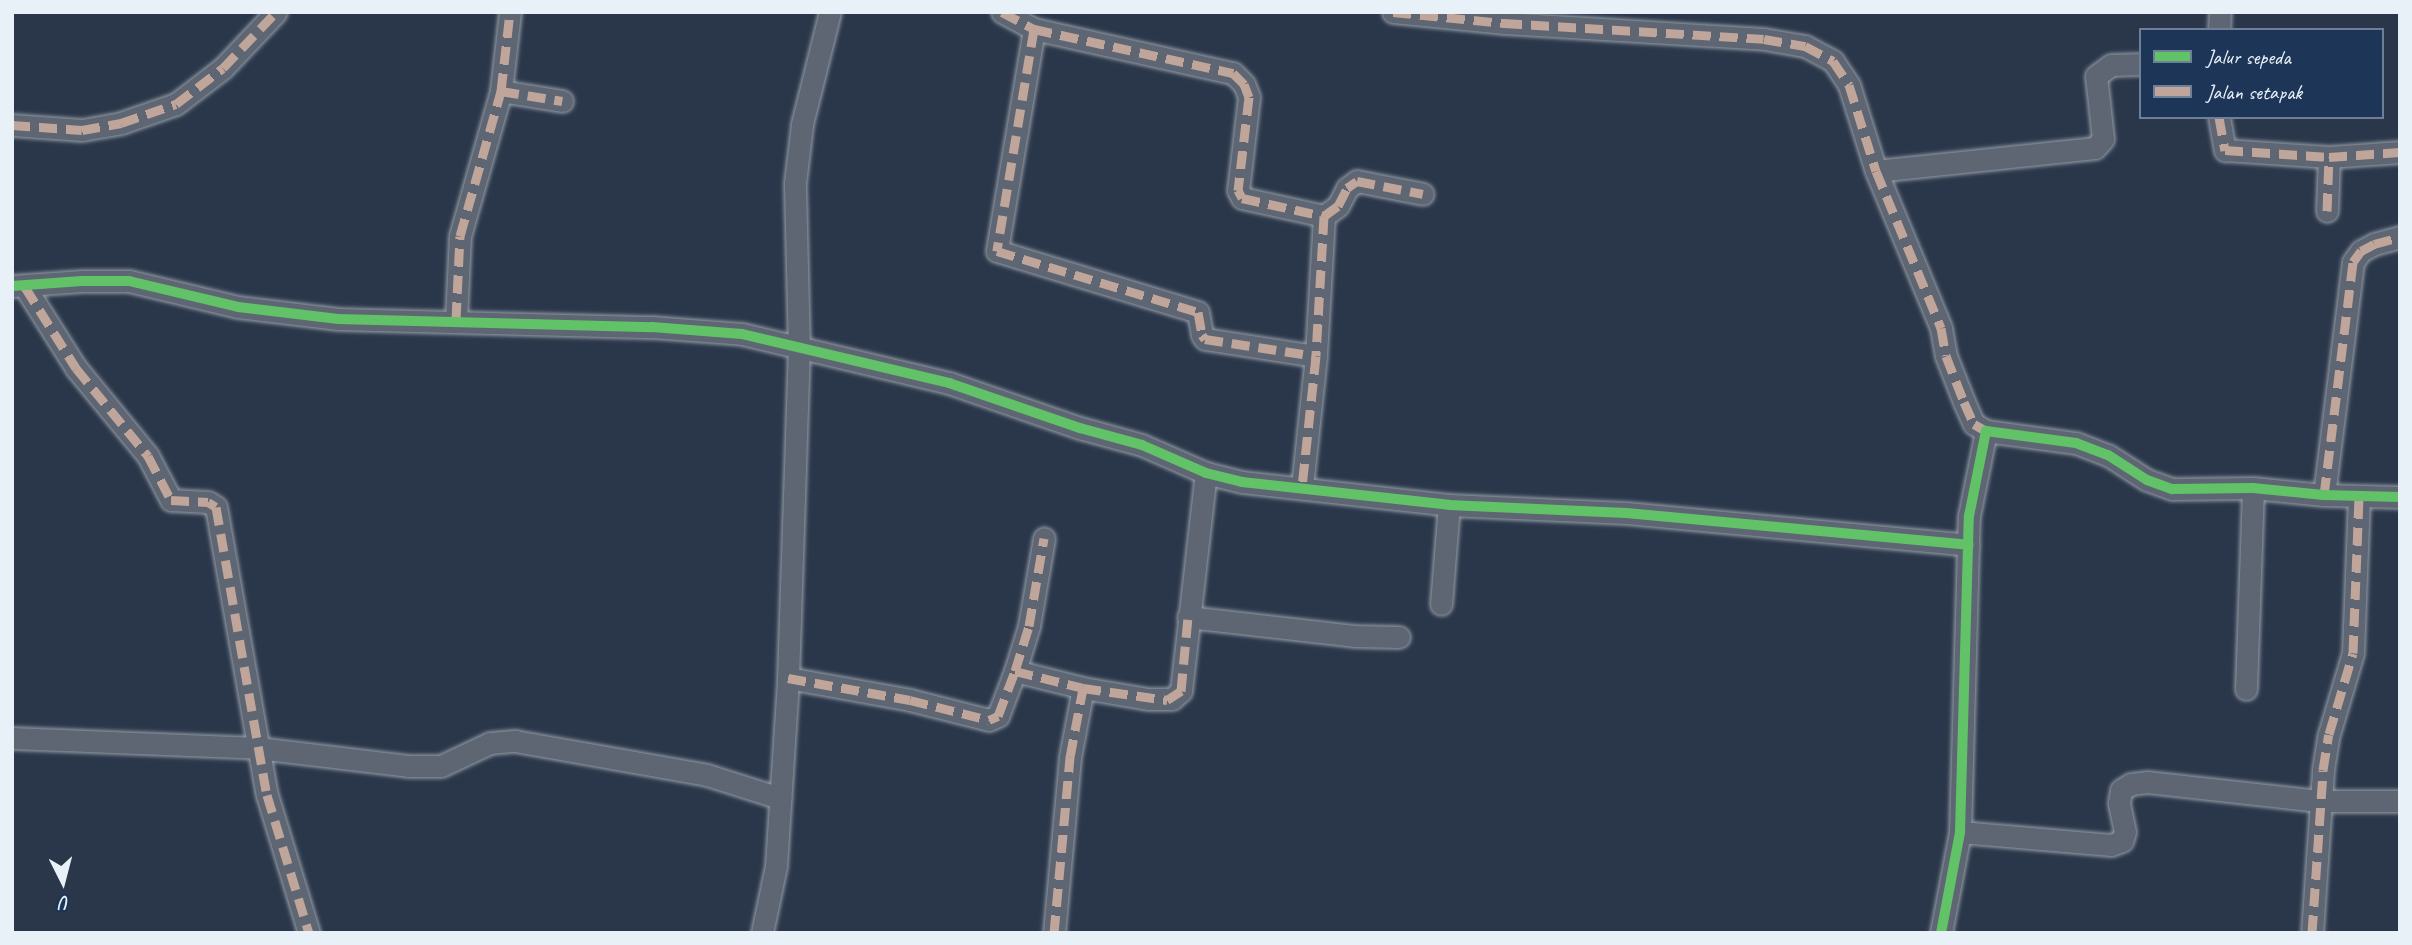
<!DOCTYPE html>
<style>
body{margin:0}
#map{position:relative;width:2412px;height:945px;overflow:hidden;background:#2a374a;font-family:Caveat,sans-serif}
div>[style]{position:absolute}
.roads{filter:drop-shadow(0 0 2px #959da7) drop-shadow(0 0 2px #959da7)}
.minor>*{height:21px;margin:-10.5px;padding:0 10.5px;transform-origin:10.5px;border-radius:10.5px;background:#5d6672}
.quiet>*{height:9px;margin-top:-4.5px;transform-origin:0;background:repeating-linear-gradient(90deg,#c0a59a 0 18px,transparent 0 27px)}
.cycleway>*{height:10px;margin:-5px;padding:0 5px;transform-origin:5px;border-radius:5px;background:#61c268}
span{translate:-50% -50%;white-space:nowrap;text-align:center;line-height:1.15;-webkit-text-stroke:5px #1d3557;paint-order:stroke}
.frame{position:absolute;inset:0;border:14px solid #e8f1f8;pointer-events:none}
.legend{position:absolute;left:2139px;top:28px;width:245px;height:91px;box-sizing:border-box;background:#1d3557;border:2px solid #6e8097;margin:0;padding:9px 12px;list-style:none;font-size:21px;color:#e8f1f8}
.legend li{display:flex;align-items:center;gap:14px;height:35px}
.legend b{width:35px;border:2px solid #6e8097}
.north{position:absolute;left:28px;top:847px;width:70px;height:70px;-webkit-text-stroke:5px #1d3557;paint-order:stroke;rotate:174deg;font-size:19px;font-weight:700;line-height:28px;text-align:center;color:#e8f1f8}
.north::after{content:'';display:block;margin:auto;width:24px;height:32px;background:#e8f1f8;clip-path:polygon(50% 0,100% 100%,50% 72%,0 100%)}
</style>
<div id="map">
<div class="roads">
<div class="minor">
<i style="left:1002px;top:12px;width:36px;rotate:28deg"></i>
<i style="left:1034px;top:29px;width:204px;rotate:12.5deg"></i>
<i style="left:1233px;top:73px;width:16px;rotate:45deg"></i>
<i style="left:1244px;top:84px;width:14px;rotate:69deg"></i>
<i style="left:1249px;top:97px;width:94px;rotate:96.7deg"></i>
<i style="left:1238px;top:190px;width:9px;rotate:63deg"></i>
<i style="left:1242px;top:198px;width:84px;rotate:12.4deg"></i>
<i style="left:1324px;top:216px;width:140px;rotate:93.3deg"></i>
<i style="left:1316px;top:356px;width:133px;rotate:96.1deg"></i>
<i style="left:1393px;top:12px;width:112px;rotate:5.7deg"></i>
<i style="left:1504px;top:23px;width:260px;rotate:3.5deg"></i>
<i style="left:1764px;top:39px;width:42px;rotate:9.7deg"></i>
<i style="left:1805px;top:46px;width:32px;rotate:28deg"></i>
<i style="left:1833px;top:61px;width:29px;rotate:56deg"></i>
<i style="left:1849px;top:85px;width:90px;rotate:72.6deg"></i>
<i style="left:1876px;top:171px;width:170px;rotate:67.5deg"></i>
<i style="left:1941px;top:328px;width:28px;rotate:80deg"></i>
<i style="left:1946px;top:356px;width:49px;rotate:68.6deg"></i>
<i style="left:1964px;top:402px;width:24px;rotate:66deg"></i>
<i style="left:1974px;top:424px;width:14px;rotate:30deg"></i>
<i style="left:1034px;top:29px;width:225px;rotate:99.5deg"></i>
<i style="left:997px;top:251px;width:210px;rotate:16.9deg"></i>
<i style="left:1198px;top:312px;width:23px;rotate:80deg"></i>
<i style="left:1202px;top:335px;width:5px;rotate:53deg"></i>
<i style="left:1205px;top:339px;width:112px;rotate:8.7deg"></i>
<i style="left:2219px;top:30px;width:18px;rotate:-87deg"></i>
<i style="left:501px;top:91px;width:62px;rotate:9.3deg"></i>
<i style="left:2219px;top:117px;width:34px;rotate:80deg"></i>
<i style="left:2225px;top:150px;width:104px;rotate:3.9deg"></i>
<i style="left:2329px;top:157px;width:71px;rotate:-4deg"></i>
<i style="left:12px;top:125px;width:70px;rotate:4.1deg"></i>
<i style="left:82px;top:130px;width:40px;rotate:-10deg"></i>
<i style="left:121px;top:123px;width:58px;rotate:-19.1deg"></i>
<i style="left:176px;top:104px;width:59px;rotate:-37.5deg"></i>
<i style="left:223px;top:68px;width:77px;rotate:-46.6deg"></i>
<i style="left:1876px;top:171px;width:220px;rotate:-6deg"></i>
<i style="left:2095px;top:148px;width:12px;rotate:-48deg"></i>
<i style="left:2103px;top:139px;width:63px;rotate:-96.3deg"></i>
<i style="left:2096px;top:76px;width:19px;rotate:-36deg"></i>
<i style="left:2111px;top:65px;width:30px;rotate:-2deg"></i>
<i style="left:2327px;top:211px;width:54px;rotate:-87.9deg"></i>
<i style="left:1324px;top:216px;width:17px;rotate:-36deg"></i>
<i style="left:1338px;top:206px;width:20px;rotate:-63deg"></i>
<i style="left:1347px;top:188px;width:12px;rotate:-35deg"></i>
<i style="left:1357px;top:181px;width:67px;rotate:11.1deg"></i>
<i style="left:12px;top:286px;width:70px;rotate:-4.1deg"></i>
<i style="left:82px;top:281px;width:47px"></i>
<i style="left:129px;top:281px;width:112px;rotate:13.4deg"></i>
<i style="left:238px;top:307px;width:101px;rotate:6.8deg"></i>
<i style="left:338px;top:319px;width:314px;rotate:1.5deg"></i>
<i style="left:652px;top:327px;width:90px;rotate:4.4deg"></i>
<i style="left:742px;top:334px;width:213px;rotate:13.3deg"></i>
<i style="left:949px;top:383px;width:139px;rotate:19deg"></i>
<i style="left:1080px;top:428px;width:64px;rotate:15.3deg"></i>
<i style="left:1142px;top:445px;width:70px;rotate:23.6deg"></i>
<i style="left:1206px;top:473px;width:37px;rotate:14deg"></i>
<i style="left:1242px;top:482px;width:208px;rotate:6.3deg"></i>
<i style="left:1449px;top:505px;width:177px;rotate:2.6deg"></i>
<i style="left:1626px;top:513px;width:344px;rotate:5.3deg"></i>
<i style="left:25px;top:287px;width:96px;rotate:57.8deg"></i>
<i style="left:76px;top:368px;width:114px;rotate:50.7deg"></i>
<i style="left:148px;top:456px;width:50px;rotate:62.4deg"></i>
<i style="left:171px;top:500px;width:37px;rotate:3deg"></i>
<i style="left:208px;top:502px;width:9px;rotate:32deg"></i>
<i style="left:216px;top:507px;width:292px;rotate:80deg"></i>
<i style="left:267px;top:795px;width:144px;rotate:73.1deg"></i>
<i style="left:456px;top:320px;width:84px;rotate:-87.3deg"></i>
<i style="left:460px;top:236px;width:151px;rotate:-74.2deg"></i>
<i style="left:501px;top:91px;width:80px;rotate:-83.5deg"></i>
<i style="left:2324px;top:495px;width:235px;rotate:-82.9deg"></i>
<i style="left:2353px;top:262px;width:14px;rotate:-54deg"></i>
<i style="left:2361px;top:251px;width:15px;rotate:-28deg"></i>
<i style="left:2374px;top:244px;width:27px;rotate:-15deg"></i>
<i style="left:1441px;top:604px;width:99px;rotate:-85.4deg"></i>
<i style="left:1188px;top:617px;width:167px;rotate:6.5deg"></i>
<i style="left:1354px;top:636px;width:45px;rotate:1.3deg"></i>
<i style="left:1015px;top:671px;width:47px;rotate:-72.7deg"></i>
<i style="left:1029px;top:626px;width:89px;rotate:-80.3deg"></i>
<i style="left:788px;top:678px;width:124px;rotate:10.2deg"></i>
<i style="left:910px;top:700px;width:81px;rotate:14.2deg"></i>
<i style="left:989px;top:720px;width:10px;rotate:-24deg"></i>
<i style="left:998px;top:716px;width:48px;rotate:-69.3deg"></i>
<i style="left:1015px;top:671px;width:70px;rotate:14deg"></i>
<i style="left:1083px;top:688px;width:66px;rotate:9.6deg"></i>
<i style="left:1148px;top:699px;width:24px"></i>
<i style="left:1172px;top:699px;width:12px;rotate:-42deg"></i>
<i style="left:1181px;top:691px;width:219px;rotate:-83.5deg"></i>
<i style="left:2246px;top:689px;width:201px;rotate:-88deg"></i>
<i style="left:12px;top:738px;width:246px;rotate:2.3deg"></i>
<i style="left:258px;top:748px;width:151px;rotate:6.8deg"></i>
<i style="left:408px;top:766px;width:33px"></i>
<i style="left:441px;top:766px;width:54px;rotate:-25.1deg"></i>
<i style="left:490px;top:743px;width:25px;rotate:-5deg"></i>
<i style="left:515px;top:741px;width:195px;rotate:10deg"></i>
<i style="left:707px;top:775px;width:77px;rotate:17.5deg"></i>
<i style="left:1960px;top:832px;width:152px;rotate:4.9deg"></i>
<i style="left:2111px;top:845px;width:12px;rotate:-20deg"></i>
<i style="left:2122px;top:841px;width:9px;rotate:-72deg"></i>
<i style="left:2125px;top:832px;width:30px;rotate:-102deg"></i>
<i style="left:2119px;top:803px;width:13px;rotate:-81deg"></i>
<i style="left:2121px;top:790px;width:12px;rotate:-31deg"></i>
<i style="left:2131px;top:784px;width:16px;rotate:-7deg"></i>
<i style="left:2147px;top:782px;width:173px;rotate:6.3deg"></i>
<i style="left:2319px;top:801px;width:81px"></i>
<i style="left:762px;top:933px;width:68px;rotate:-78.2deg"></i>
<i style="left:776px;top:866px;width:188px;rotate:-86.3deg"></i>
<i style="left:788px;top:678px;width:328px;rotate:-88.1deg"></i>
<i style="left:799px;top:350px;width:167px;rotate:-91.4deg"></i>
<i style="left:795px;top:183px;width:59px;rotate:-83.2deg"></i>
<i style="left:802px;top:124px;width:115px;rotate:-76deg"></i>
<i style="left:1054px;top:933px;width:177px;rotate:-84.8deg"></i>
<i style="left:1070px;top:757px;width:70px;rotate:-79.3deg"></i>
<i style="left:1941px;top:933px;width:103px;rotate:-79.3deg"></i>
<i style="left:1960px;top:832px;width:316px;rotate:-88.4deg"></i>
<i style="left:1969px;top:516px;width:87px;rotate:-78.7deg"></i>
<i style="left:1986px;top:431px;width:91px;rotate:7.6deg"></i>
<i style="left:2076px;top:443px;width:34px;rotate:21deg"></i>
<i style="left:2108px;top:455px;width:46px;rotate:32.7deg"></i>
<i style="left:2147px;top:480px;width:27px;rotate:20deg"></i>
<i style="left:2172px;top:489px;width:81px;rotate:-0.7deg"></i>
<i style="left:2253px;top:488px;width:71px;rotate:5.6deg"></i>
<i style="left:2324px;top:495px;width:76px;rotate:1.5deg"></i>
<i style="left:2312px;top:933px;width:163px;rotate:-86.1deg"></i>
<i style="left:2323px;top:770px;width:36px;rotate:-81deg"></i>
<i style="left:2329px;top:734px;width:84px;rotate:-73.5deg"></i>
<i style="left:2353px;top:653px;width:157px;rotate:-87.8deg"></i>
</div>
</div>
<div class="quiet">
<i style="left:1002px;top:12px;width:36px;rotate:28deg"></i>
<i style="left:1034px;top:29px;width:204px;rotate:12.5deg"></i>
<i style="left:1233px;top:73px;width:16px;rotate:45deg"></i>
<i style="left:1244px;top:84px;width:14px;rotate:69deg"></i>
<i style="left:1249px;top:97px;width:94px;rotate:96.7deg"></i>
<i style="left:1238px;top:190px;width:9px;rotate:63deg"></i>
<i style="left:1242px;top:198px;width:84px;rotate:12.4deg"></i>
<i style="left:1324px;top:216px;width:140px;rotate:93.3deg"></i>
<i style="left:1316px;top:356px;width:133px;rotate:96.1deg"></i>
<i style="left:1393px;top:12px;width:112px;rotate:5.7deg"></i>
<i style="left:1504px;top:23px;width:260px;rotate:3.5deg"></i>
<i style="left:1764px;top:39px;width:42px;rotate:9.7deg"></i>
<i style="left:1805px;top:46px;width:32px;rotate:28deg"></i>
<i style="left:1833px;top:61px;width:29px;rotate:56deg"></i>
<i style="left:1849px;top:85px;width:90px;rotate:72.6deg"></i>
<i style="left:1876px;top:171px;width:170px;rotate:67.5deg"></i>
<i style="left:1941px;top:328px;width:28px;rotate:80deg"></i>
<i style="left:1946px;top:356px;width:49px;rotate:68.6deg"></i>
<i style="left:1964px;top:402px;width:24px;rotate:66deg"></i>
<i style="left:1974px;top:424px;width:14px;rotate:30deg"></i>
<i style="left:1034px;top:29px;width:225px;rotate:99.5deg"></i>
<i style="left:997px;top:251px;width:210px;rotate:16.9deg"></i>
<i style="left:1198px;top:312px;width:23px;rotate:80deg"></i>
<i style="left:1202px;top:335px;width:5px;rotate:53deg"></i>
<i style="left:1205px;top:339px;width:112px;rotate:8.7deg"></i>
<i style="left:501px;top:91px;width:62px;rotate:9.3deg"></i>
<i style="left:2219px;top:117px;width:34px;rotate:80deg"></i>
<i style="left:2225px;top:150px;width:104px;rotate:3.9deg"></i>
<i style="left:2329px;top:157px;width:71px;rotate:-4deg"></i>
<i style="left:12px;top:125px;width:70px;rotate:4.1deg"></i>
<i style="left:82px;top:130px;width:40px;rotate:-10deg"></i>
<i style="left:121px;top:123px;width:58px;rotate:-19.1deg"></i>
<i style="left:176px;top:104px;width:59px;rotate:-37.5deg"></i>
<i style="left:223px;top:68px;width:77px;rotate:-46.6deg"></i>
<i style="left:2327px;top:211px;width:54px;rotate:-87.9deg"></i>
<i style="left:1324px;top:216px;width:17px;rotate:-36deg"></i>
<i style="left:1338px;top:206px;width:20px;rotate:-63deg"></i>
<i style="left:1347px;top:188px;width:12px;rotate:-35deg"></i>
<i style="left:1357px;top:181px;width:67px;rotate:11.1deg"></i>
<i style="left:25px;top:287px;width:96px;rotate:57.8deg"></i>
<i style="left:76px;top:368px;width:114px;rotate:50.7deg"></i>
<i style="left:148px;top:456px;width:50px;rotate:62.4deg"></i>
<i style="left:171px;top:500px;width:37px;rotate:3deg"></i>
<i style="left:208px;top:502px;width:9px;rotate:32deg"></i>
<i style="left:216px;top:507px;width:292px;rotate:80deg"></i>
<i style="left:267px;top:795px;width:144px;rotate:73.1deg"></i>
<i style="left:456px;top:320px;width:84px;rotate:-87.3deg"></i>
<i style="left:460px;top:236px;width:151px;rotate:-74.2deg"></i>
<i style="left:501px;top:91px;width:80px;rotate:-83.5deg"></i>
<i style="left:2324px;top:495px;width:235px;rotate:-82.9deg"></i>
<i style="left:2353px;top:262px;width:14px;rotate:-54deg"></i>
<i style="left:2361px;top:251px;width:15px;rotate:-28deg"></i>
<i style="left:2374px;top:244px;width:27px;rotate:-15deg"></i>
<i style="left:1015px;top:671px;width:47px;rotate:-72.7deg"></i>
<i style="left:1029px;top:626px;width:89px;rotate:-80.3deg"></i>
<i style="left:788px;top:678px;width:124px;rotate:10.2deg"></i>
<i style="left:910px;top:700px;width:81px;rotate:14.2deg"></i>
<i style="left:989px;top:720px;width:10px;rotate:-24deg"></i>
<i style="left:998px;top:716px;width:48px;rotate:-69.3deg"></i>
<i style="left:1015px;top:671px;width:70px;rotate:14deg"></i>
<i style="left:1083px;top:688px;width:85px;rotate:8.1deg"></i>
<i style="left:1167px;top:700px;width:17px;rotate:-33deg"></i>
<i style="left:1181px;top:691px;width:74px;rotate:-84.6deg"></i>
<i style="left:1054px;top:933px;width:177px;rotate:-84.8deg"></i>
<i style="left:1070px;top:757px;width:70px;rotate:-79.3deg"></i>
<i style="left:2312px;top:933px;width:163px;rotate:-86.1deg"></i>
<i style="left:2323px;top:770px;width:36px;rotate:-81deg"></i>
<i style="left:2329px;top:734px;width:84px;rotate:-73.5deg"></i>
<i style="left:2353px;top:653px;width:157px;rotate:-87.8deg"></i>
</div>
<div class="cycleway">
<i style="left:12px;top:286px;width:70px;rotate:-4.1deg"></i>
<i style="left:82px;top:281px;width:47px"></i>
<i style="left:129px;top:281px;width:112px;rotate:13.4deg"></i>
<i style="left:238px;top:307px;width:101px;rotate:6.8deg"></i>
<i style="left:338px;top:319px;width:314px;rotate:1.5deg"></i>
<i style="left:652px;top:327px;width:90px;rotate:4.4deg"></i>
<i style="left:742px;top:334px;width:213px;rotate:13.3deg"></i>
<i style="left:949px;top:383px;width:139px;rotate:19deg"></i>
<i style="left:1080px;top:428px;width:64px;rotate:15.3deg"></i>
<i style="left:1142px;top:445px;width:70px;rotate:23.6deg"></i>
<i style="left:1206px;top:473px;width:37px;rotate:14deg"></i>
<i style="left:1242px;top:482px;width:208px;rotate:6.3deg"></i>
<i style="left:1449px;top:505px;width:177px;rotate:2.6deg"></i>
<i style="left:1626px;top:513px;width:344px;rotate:5.3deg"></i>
<i style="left:1941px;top:933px;width:103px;rotate:-79.3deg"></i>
<i style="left:1960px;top:832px;width:316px;rotate:-88.4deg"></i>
<i style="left:1969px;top:516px;width:87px;rotate:-78.7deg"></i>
<i style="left:1986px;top:431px;width:91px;rotate:7.6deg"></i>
<i style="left:2076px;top:443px;width:34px;rotate:21deg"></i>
<i style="left:2108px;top:455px;width:46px;rotate:32.7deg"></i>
<i style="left:2147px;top:480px;width:27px;rotate:20deg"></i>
<i style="left:2172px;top:489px;width:81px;rotate:-0.7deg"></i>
<i style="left:2253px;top:488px;width:71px;rotate:5.6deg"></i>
<i style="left:2324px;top:495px;width:76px;rotate:1.5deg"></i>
</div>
<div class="frame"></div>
<ul class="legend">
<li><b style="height:9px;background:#61c268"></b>Jalur sepeda</li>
<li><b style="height:9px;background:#c0a59a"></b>Jalan setapak</li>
</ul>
<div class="north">U</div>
</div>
